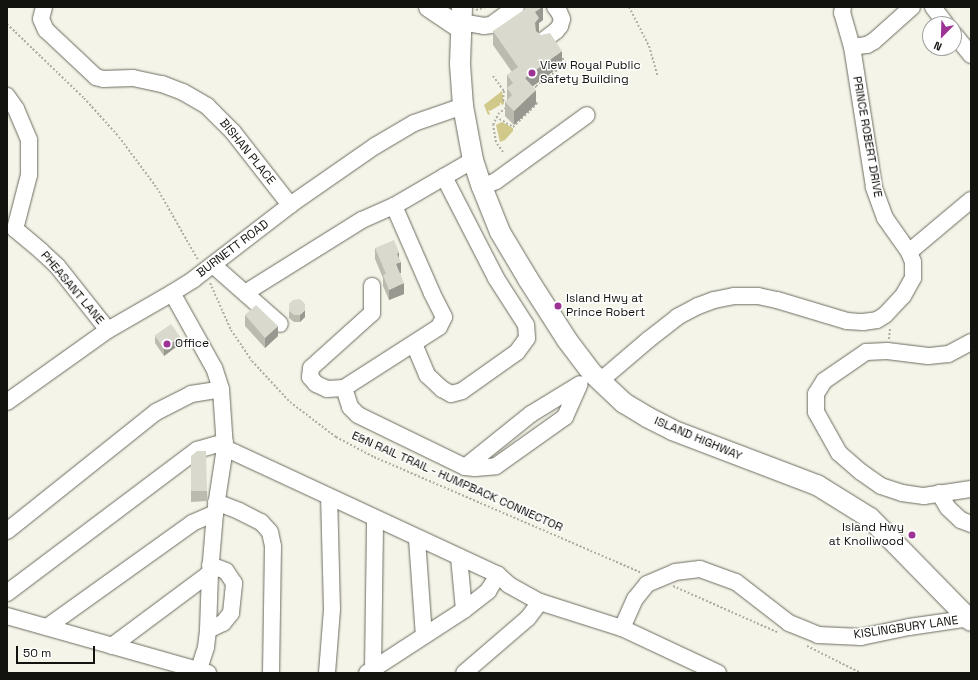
<!DOCTYPE html>
<style>
body{margin:0}
#map{position:relative;width:978px;height:680px;overflow:hidden;background:#f5f4e8;font-family:"Space Grotesk",sans-serif}
div>[style]{position:absolute}
.green>*{inset:0;background:#d0c98a}
.path>*{height:2px;margin-top:-1px;transform-origin:0;background:repeating-linear-gradient(90deg,#afaea4 0 2px,transparent 0 4px)}
.roads{filter:drop-shadow(0 0 1px #6c6b60) drop-shadow(0 0 1px #6c6b60)}
.minor>*{height:16px;margin:-8px;padding:0 8px;transform-origin:8px;border-radius:8px;background:#fff}
.major>*{height:20px;margin:-10px;padding:0 10px;transform-origin:10px;border-radius:10px;background:#fff}
.wall>*{inset:0;background:#bbbbb0}
.shaded-wall>*{inset:0;background:#999890}
.building>*{inset:0;background:#dad9cd;transform-origin:0 0}
.dots>*{width:11px;height:11px;translate:-50% -50%;box-sizing:border-box;border:2px solid #fff;border-radius:50%}
span{translate:-50% -50%;white-space:nowrap;text-align:center;line-height:1.15;-webkit-text-stroke:3px #fff;paint-order:stroke}
.poi-label{font-size:12px;color:#12120e}
.left{translate:0 -50%;text-align:left}
.right{translate:-100% -50%;text-align:right}
.street-label{font-size:12px;color:#12120e}
.frame{position:absolute;inset:0;border:8px solid #12120e;pointer-events:none}
.north{position:absolute;left:922px;top:16px;width:40px;height:40px;box-sizing:border-box;background:#fff;border:1px solid #a0a09f;border-radius:50%;rotate:203deg;font-size:11px;font-weight:700;line-height:16px;text-align:center;color:#12120e}
.north::after{content:'';display:block;margin:auto;width:14px;height:18px;background:#9c3395;clip-path:polygon(50% 0,100% 100%,50% 72%,0 100%)}
.scale{position:absolute;left:16px;top:646px;width:79px;height:18px;box-sizing:border-box;border:2px solid #12120e;border-top:0;padding-left:5px;font-size:12px;line-height:14px;white-space:nowrap;color:#12120e;-webkit-text-stroke:3px #fff;paint-order:stroke}
</style>
<div id="map">
<div class="green">
<i style="clip-path:polygon(502px 91px,504px 104px,502px 105px,500px 102px,500px 105px,490px 111px,488px 110px,490px 114px,488px 115px,484px 105px)"></i>
<i style="clip-path:polygon(502px 122px,513px 128px,513px 131px,505px 140px,500px 142px,496px 125px)"></i>
</div>
<div class="path">
<i style="left:629px;top:7px;width:44px;rotate:62.9deg"></i>
<i style="left:649px;top:46px;width:32px;rotate:74deg"></i>
<i style="left:476px;top:10px;width:10px;rotate:-17deg"></i>
<i style="left:7px;top:24px;width:107px;rotate:43.9deg"></i>
<i style="left:84px;top:98px;width:52px;rotate:48.1deg"></i>
<i style="left:119px;top:137px;width:64px;rotate:53.3deg"></i>
<i style="left:157px;top:188px;width:83px;rotate:60.3deg"></i>
<i style="left:493px;top:76px;width:19px;rotate:54deg"></i>
<i style="left:504px;top:91px;width:9px;rotate:96deg"></i>
<i style="left:503px;top:100px;width:4px;rotate:63deg"></i>
<i style="left:533px;top:91px;width:6px;rotate:-59deg"></i>
<i style="left:536px;top:86px;width:38px;rotate:-37deg"></i>
<i style="left:566px;top:63px;width:9px;rotate:-126deg"></i>
<i style="left:496px;top:117px;width:20px;rotate:30deg"></i>
<i style="left:513px;top:127px;width:33px;rotate:-44deg"></i>
<i style="left:537px;top:104px;width:4px;rotate:-117deg"></i>
<i style="left:503px;top:152px;width:12px;rotate:-125deg"></i>
<i style="left:496px;top:142px;width:17px;rotate:-100deg"></i>
<i style="left:493px;top:125px;width:12px;rotate:-66deg"></i>
<i style="left:498px;top:114px;width:11px;rotate:-38deg"></i>
<i style="left:210px;top:283px;width:51px;rotate:65.9deg"></i>
<i style="left:231px;top:330px;width:37px;rotate:56deg"></i>
<i style="left:252px;top:361px;width:56px;rotate:47.2deg"></i>
<i style="left:290px;top:402px;width:58px;rotate:37.3deg"></i>
<i style="left:336px;top:437px;width:43px;rotate:27.8deg"></i>
<i style="left:374px;top:457px;width:292px;rotate:23.4deg"></i>
<i style="left:889px;top:339px;width:12px;rotate:-85deg"></i>
<i style="left:673px;top:586px;width:114px;rotate:23.9deg"></i>
<i style="left:807px;top:646px;width:60px;rotate:26.6deg"></i>
</div>
<div class="roads">
<div class="minor">
<i style="left:44px;top:7px;width:12px;rotate:104deg"></i>
<i style="left:41px;top:19px;width:12px;rotate:66deg"></i>
<i style="left:46px;top:30px;width:69px;rotate:43.2deg"></i>
<i style="left:96px;top:77px;width:7px;rotate:16deg"></i>
<i style="left:103px;top:79px;width:30px;rotate:-2deg"></i>
<i style="left:133px;top:78px;width:30px;rotate:12deg"></i>
<i style="left:162px;top:84px;width:22px;rotate:21deg"></i>
<i style="left:183px;top:92px;width:28px;rotate:30deg"></i>
<i style="left:207px;top:106px;width:37px;rotate:45deg"></i>
<i style="left:233px;top:132px;width:93px;rotate:52deg"></i>
<i style="left:933px;top:7px;width:21px;rotate:53deg"></i>
<i style="left:461px;top:22px;width:23px;rotate:10deg"></i>
<i style="left:484px;top:26px;width:7px;rotate:-8deg"></i>
<i style="left:491px;top:25px;width:31px;rotate:-36deg"></i>
<i style="left:954px;top:34px;width:27px;rotate:51deg"></i>
<i style="left:544px;top:40px;width:15px;rotate:-37deg"></i>
<i style="left:556px;top:31px;width:6px;rotate:-51deg"></i>
<i style="left:560px;top:26px;width:7px;rotate:-74deg"></i>
<i style="left:562px;top:19px;width:8px;rotate:-113deg"></i>
<i style="left:559px;top:12px;width:6px;rotate:-129deg"></i>
<i style="left:852px;top:47px;width:15px;rotate:-8deg"></i>
<i style="left:867px;top:45px;width:8px;rotate:-30deg"></i>
<i style="left:874px;top:41px;width:51px;rotate:-41.8deg"></i>
<i style="left:7px;top:96px;width:16px;rotate:55deg"></i>
<i style="left:16px;top:109px;width:34px;rotate:67deg"></i>
<i style="left:29px;top:140px;width:35px;rotate:90deg"></i>
<i style="left:29px;top:175px;width:56px;rotate:104.5deg"></i>
<i style="left:15px;top:229px;width:34px;rotate:40deg"></i>
<i style="left:41px;top:251px;width:23px;rotate:43deg"></i>
<i style="left:58px;top:267px;width:80px;rotate:51.6deg"></i>
<i style="left:482px;top:187px;width:15px;rotate:-23deg"></i>
<i style="left:496px;top:181px;width:112px;rotate:-36deg"></i>
<i style="left:909px;top:252px;width:81px;rotate:-40deg"></i>
<i style="left:213px;top:265px;width:89px;rotate:41.4deg"></i>
<i style="left:372px;top:286px;width:27px;rotate:90deg"></i>
<i style="left:372px;top:313px;width:82px;rotate:138deg"></i>
<i style="left:311px;top:368px;width:9px;rotate:96deg"></i>
<i style="left:310px;top:377px;width:9px;rotate:49deg"></i>
<i style="left:316px;top:384px;width:12px;rotate:24deg"></i>
<i style="left:327px;top:389px;width:17px;rotate:-3deg"></i>
<i style="left:344px;top:388px;width:113px;rotate:-32.7deg"></i>
<i style="left:439px;top:327px;width:11px;rotate:-63deg"></i>
<i style="left:444px;top:317px;width:27px;rotate:-117deg"></i>
<i style="left:432px;top:293px;width:95px;rotate:-113.6deg"></i>
<i style="left:245px;top:293px;width:138px;rotate:-32deg"></i>
<i style="left:362px;top:220px;width:35px;rotate:-24deg"></i>
<i style="left:394px;top:206px;width:91px;rotate:-30.2deg"></i>
<i style="left:971px;top:342px;width:26px;rotate:152deg"></i>
<i style="left:948px;top:354px;width:20px;rotate:174deg"></i>
<i style="left:928px;top:356px;width:41px;rotate:-173deg"></i>
<i style="left:887px;top:351px;width:21px;rotate:177deg"></i>
<i style="left:866px;top:352px;width:51px;rotate:145.4deg"></i>
<i style="left:824px;top:381px;width:15px;rotate:122deg"></i>
<i style="left:816px;top:394px;width:18px;rotate:90deg"></i>
<i style="left:816px;top:412px;width:47px;rotate:60.7deg"></i>
<i style="left:839px;top:453px;width:29px;rotate:41deg"></i>
<i style="left:861px;top:472px;width:24px;rotate:35deg"></i>
<i style="left:881px;top:486px;width:22px;rotate:18deg"></i>
<i style="left:902px;top:493px;width:22px;rotate:8deg"></i>
<i style="left:924px;top:496px;width:48px;rotate:-8.5deg"></i>
<i style="left:414px;top:344px;width:34px;rotate:67deg"></i>
<i style="left:427px;top:375px;width:21px;rotate:43deg"></i>
<i style="left:442px;top:389px;width:10px;rotate:29deg"></i>
<i style="left:451px;top:394px;width:11px;rotate:-15deg"></i>
<i style="left:462px;top:391px;width:67px;rotate:-35.3deg"></i>
<i style="left:517px;top:352px;width:17px;rotate:-54deg"></i>
<i style="left:527px;top:338px;width:13px;rotate:-94deg"></i>
<i style="left:526px;top:325px;width:56px;rotate:-122.6deg"></i>
<i style="left:496px;top:278px;width:114px;rotate:-117.2deg"></i>
<i style="left:600px;top:381px;width:63px;rotate:-40.5deg"></i>
<i style="left:648px;top:340px;width:37px;rotate:-38deg"></i>
<i style="left:677px;top:317px;width:24px;rotate:-28deg"></i>
<i style="left:698px;top:306px;width:17px;rotate:-21deg"></i>
<i style="left:714px;top:300px;width:20px;rotate:-11deg"></i>
<i style="left:734px;top:296px;width:24px"></i>
<i style="left:758px;top:296px;width:19px;rotate:12deg"></i>
<i style="left:777px;top:300px;width:73px;rotate:16.7deg"></i>
<i style="left:847px;top:321px;width:16px;rotate:4deg"></i>
<i style="left:863px;top:322px;width:14px;rotate:-8deg"></i>
<i style="left:877px;top:320px;width:9px;rotate:-32deg"></i>
<i style="left:885px;top:315px;width:26px;rotate:-47deg"></i>
<i style="left:903px;top:296px;width:21px;rotate:-61deg"></i>
<i style="left:913px;top:278px;width:16px;rotate:-90deg"></i>
<i style="left:913px;top:262px;width:11px;rotate:-112deg"></i>
<i style="left:909px;top:252px;width:42px;rotate:-125.2deg"></i>
<i style="left:885px;top:218px;width:33px;rotate:-110deg"></i>
<i style="left:874px;top:187px;width:142px;rotate:-98.9deg"></i>
<i style="left:852px;top:47px;width:35px;rotate:-106deg"></i>
<i style="left:842px;top:13px;width:6px;rotate:-81deg"></i>
<i style="left:344px;top:388px;width:20px;rotate:72deg"></i>
<i style="left:350px;top:407px;width:11px;rotate:45deg"></i>
<i style="left:358px;top:415px;width:119px;rotate:25.9deg"></i>
<i style="left:465px;top:467px;width:10px;rotate:6deg"></i>
<i style="left:475px;top:468px;width:21px;rotate:-5deg"></i>
<i style="left:496px;top:466px;width:85px;rotate:-35.4deg"></i>
<i style="left:565px;top:417px;width:34px;rotate:-66deg"></i>
<i style="left:7px;top:402px;width:124px;rotate:-35.5deg"></i>
<i style="left:108px;top:330px;width:74px;rotate:-30deg"></i>
<i style="left:172px;top:293px;width:26px;rotate:-32deg"></i>
<i style="left:194px;top:279px;width:121px;rotate:-37.6deg"></i>
<i style="left:290px;top:205px;width:103px;rotate:-34.8deg"></i>
<i style="left:375px;top:146px;width:45px;rotate:-30.5deg"></i>
<i style="left:414px;top:123px;width:52px;rotate:-19.1deg"></i>
<i style="left:225px;top:448px;width:301px;rotate:24.9deg"></i>
<i style="left:498px;top:575px;width:15px;rotate:42deg"></i>
<i style="left:509px;top:585px;width:35px;rotate:29deg"></i>
<i style="left:540px;top:602px;width:86px;rotate:17.6deg"></i>
<i style="left:622px;top:628px;width:106px;rotate:25.1deg"></i>
<i style="left:465px;top:467px;width:85px;rotate:-38.8deg"></i>
<i style="left:531px;top:414px;width:57px;rotate:-31.5deg"></i>
<i style="left:939px;top:493px;width:17px;rotate:59deg"></i>
<i style="left:948px;top:508px;width:18px;rotate:43deg"></i>
<i style="left:961px;top:520px;width:11px;rotate:22deg"></i>
<i style="left:216px;top:502px;width:25px;rotate:21deg"></i>
<i style="left:239px;top:511px;width:25px;rotate:27deg"></i>
<i style="left:261px;top:522px;width:13px;rotate:48deg"></i>
<i style="left:270px;top:532px;width:14px;rotate:78deg"></i>
<i style="left:273px;top:546px;width:127px;rotate:90.9deg"></i>
<i style="left:7px;top:531px;width:191px;rotate:-38.6deg"></i>
<i style="left:156px;top:412px;width:39px;rotate:-27deg"></i>
<i style="left:191px;top:394px;width:30px;rotate:-9deg"></i>
<i style="left:417px;top:539px;width:97px;rotate:85.9deg"></i>
<i style="left:459px;top:557px;width:53px;rotate:84.6deg"></i>
<i style="left:7px;top:593px;width:238px;rotate:-37deg"></i>
<i style="left:197px;top:450px;width:29px;rotate:-16deg"></i>
<i style="left:7px;top:616px;width:209px;rotate:15.8deg"></i>
<i style="left:47px;top:627px;width:178px;rotate:-35.6deg"></i>
<i style="left:192px;top:523px;width:25px;rotate:-23deg"></i>
<i style="left:622px;top:628px;width:32px;rotate:-66deg"></i>
<i style="left:635px;top:599px;width:19px;rotate:-51deg"></i>
<i style="left:647px;top:584px;width:30px;rotate:-23deg"></i>
<i style="left:675px;top:572px;width:25px;rotate:-7deg"></i>
<i style="left:700px;top:569px;width:38px;rotate:20deg"></i>
<i style="left:736px;top:582px;width:67px;rotate:37.7deg"></i>
<i style="left:789px;top:623px;width:31px;rotate:22deg"></i>
<i style="left:818px;top:635px;width:43px;rotate:2.7deg"></i>
<i style="left:861px;top:637px;width:49px;rotate:-11.8deg"></i>
<i style="left:909px;top:627px;width:63px;rotate:-8.3deg"></i>
<i style="left:208px;top:630px;width:17px;rotate:-25deg"></i>
<i style="left:223px;top:623px;width:13px;rotate:-51deg"></i>
<i style="left:231px;top:613px;width:30px;rotate:-84deg"></i>
<i style="left:234px;top:583px;width:14px;rotate:-124deg"></i>
<i style="left:226px;top:571px;width:17px;rotate:-159deg"></i>
<i style="left:112px;top:646px;width:122px;rotate:-36.7deg"></i>
<i style="left:210px;top:573px;width:60px;rotate:-85.2deg"></i>
<i style="left:215px;top:513px;width:66px;rotate:-81.3deg"></i>
<i style="left:225px;top:448px;width:59px;rotate:-93.9deg"></i>
<i style="left:221px;top:389px;width:22px;rotate:-108deg"></i>
<i style="left:214px;top:368px;width:86px;rotate:-119.2deg"></i>
<i style="left:199px;top:669px;width:23px;rotate:-72deg"></i>
<i style="left:206px;top:647px;width:17px;rotate:-83deg"></i>
<i style="left:208px;top:630px;width:57px;rotate:-88deg"></i>
<i style="left:373px;top:669px;width:150px;rotate:-89.2deg"></i>
<i style="left:327px;top:673px;width:64px;rotate:-85.5deg"></i>
<i style="left:332px;top:609px;width:112px;rotate:-91.5deg"></i>
<i style="left:367px;top:673px;width:116px;rotate:-33deg"></i>
<i style="left:464px;top:610px;width:31px;rotate:-38deg"></i>
<i style="left:488px;top:591px;width:19px;rotate:-58deg"></i>
<i style="left:464px;top:673px;width:84px;rotate:-40.7deg"></i>
<i style="left:528px;top:618px;width:20px;rotate:-53deg"></i>
</div>
<div class="major">
<i style="left:429px;top:7px;width:37px;rotate:34deg"></i>
<i style="left:462px;top:7px;width:57px;rotate:92deg"></i>
<i style="left:460px;top:64px;width:42px;rotate:85.9deg"></i>
<i style="left:463px;top:106px;width:55px;rotate:79.5deg"></i>
<i style="left:473px;top:160px;width:28px;rotate:72deg"></i>
<i style="left:482px;top:187px;width:48px;rotate:68.2deg"></i>
<i style="left:500px;top:232px;width:55px;rotate:59.2deg"></i>
<i style="left:528px;top:279px;width:72px;rotate:57.4deg"></i>
<i style="left:567px;top:340px;width:41px;rotate:52.9deg"></i>
<i style="left:592px;top:373px;width:44px;rotate:43.2deg"></i>
<i style="left:624px;top:403px;width:27px;rotate:31deg"></i>
<i style="left:647px;top:417px;width:28px;rotate:27deg"></i>
<i style="left:672px;top:430px;width:155px;rotate:20.8deg"></i>
<i style="left:817px;top:485px;width:62px;rotate:31.9deg"></i>
<i style="left:870px;top:518px;width:144px;rotate:45.6deg"></i>
</div>
</div>
<div class="wall">
<i style="clip-path:polygon(543px 7px,543px 20px,539px 23px,539px 32px,538px 33px,562px 65px,532px 86px,536px 104px,514px 125px,505px 116px,505px 102px,507px 100px,507px 75px,512px 72px,493px 45px,493px 31px)"></i>
<i style="clip-path:polygon(375px 248px,399px 259px,401px 273px,400px 273px,404px 294px,389px 300px,383px 286px,383px 278px,375px 259px)"></i>
<i style="clip-path:polygon(289px 304px,305px 317px,300px 322px,294px 322px,289px 318px)"></i>
<i style="clip-path:polygon(245px 315px,278px 336px,265px 348px,245px 326px)"></i>
<i style="clip-path:polygon(155px 336px,180px 344px,164px 356px,155px 343px)"></i>
<i style="clip-path:polygon(191px 467px,207px 491px,207px 501px,191px 502px)"></i>
</div>
<div class="shaded-wall">
<i style="clip-path:polygon(542px 7px,543px 7px,543px 20px,539px 23px,539px 32px,535px 37px,535px 12px)"></i>
<i style="clip-path:polygon(562px 51px,562px 65px,525px 92px,525px 78px)"></i>
<i style="clip-path:polygon(536px 90px,536px 104px,514px 125px,514px 111px)"></i>
<i style="clip-path:polygon(399px 252px,399px 263px,401px 262px,401px 273px,396px 275px,397px 254px)"></i>
<i style="clip-path:polygon(404px 283px,404px 294px,389px 300px,389px 290px)"></i>
<i style="clip-path:polygon(305px 310px,305px 317px,300px 322px,300px 315px)"></i>
<i style="clip-path:polygon(278px 326px,278px 336px,265px 348px,265px 338px)"></i>
<i style="clip-path:polygon(180px 337px,180px 344px,164px 356px,164px 349px)"></i>
</div>
<div class="building">
<i style="clip-path:polygon(528px 7px,542px 7px,535px 12px,539px 18px,535px 23px,536px 31px,541px 35px,550px 33px,562px 51px,525px 78px,536px 90px,514px 111px,505px 102px,512px 95px,507px 88px,513px 83px,507px 75px,518px 67px,493px 31px)"></i>
<i style="clip-path:polygon(394px 240px,399px 252px,397px 254px,401px 262px,396px 264px,404px 283px,389px 290px,383px 275px,386px 274px,375px 248px)"></i>
<i style="clip-path:polygon(300px 299px,305px 304px,305px 310px,300px 315px,294px 315px,289px 311px,289px 304px,293px 300px)"></i>
<i style="clip-path:polygon(256px 305px,278px 326px,265px 338px,245px 315px)"></i>
<i style="left:171px;top:324px;width:16px;height:20px;rotate:55deg"></i>
<i style="clip-path:polygon(197px 451px,206px 451px,207px 491px,191px 491px,191px 456px)"></i>
</div>
<div class="dots">
<i style="left:532px;top:73px;background:#9c3395"></i>
<i style="left:558px;top:306px;background:#9c3395"></i>
<i style="left:167px;top:344px;background:#9c3395"></i>
<i style="left:912px;top:535px;background:#9c3395"></i>
</div>
<div class="poi-label">
<span class="left" style="left:540px;top:73px">View Royal Public<br>Safety Building</span>
<span class="left" style="left:566px;top:306px">Island Hwy at<br>Prince Robert</span>
<span class="left" style="left:175px;top:344px">Office</span>
<span class="right" style="left:904px;top:535px">Island Hwy<br>at Knollwood</span>
</div>
<div class="street-label">
<span style="left:867px;top:137px;rotate:80deg">PRINCE ROBERT DRIVE</span>
<span style="left:247px;top:152px;rotate:51deg">BISHAN PLACE</span>
<span style="left:233px;top:249px;rotate:-37deg">BURNETT ROAD</span>
<span style="left:72px;top:288px;rotate:50deg">PHEASANT LANE</span>
<span style="left:698px;top:439px;rotate:23deg">ISLAND HIGHWAY</span>
<span style="left:457px;top:482px;rotate:24deg">E&amp;N RAIL TRAIL - HUMPBACK CONNECTOR</span>
<span style="left:906px;top:628px;rotate:-8deg">KISLINGBURY LANE</span>
</div>
<div class="frame"></div>
<div class="north">N</div>
<div class="scale">50 m</div>
</div>
